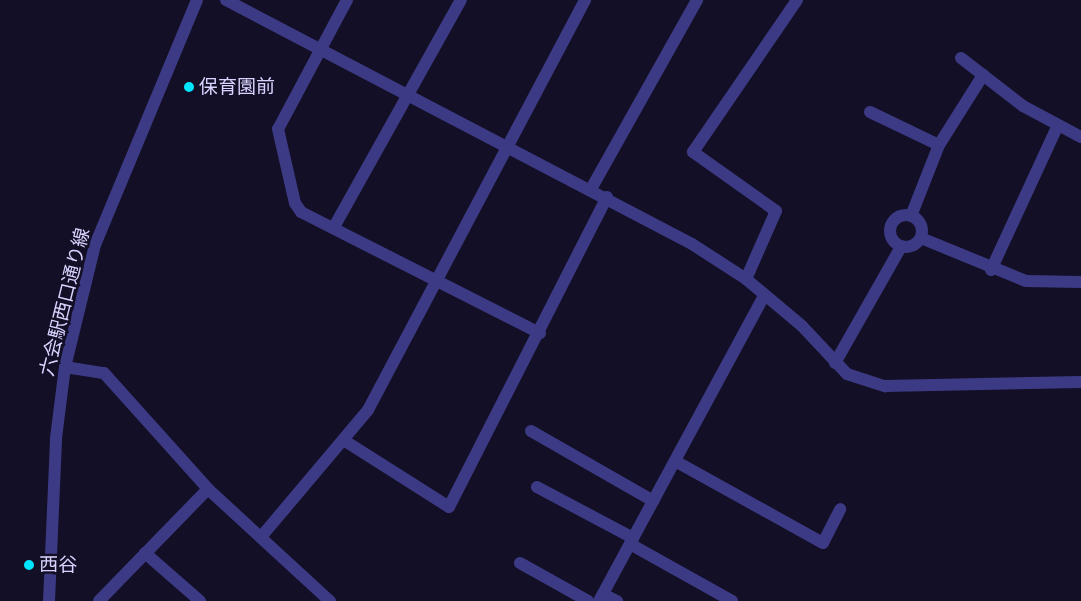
<!DOCTYPE html>
<meta charset="utf-8">
<style>
body{margin:0}
#map{position:relative;width:1081px;height:601px;overflow:hidden;background:#130f26;font-family:Mulish,"Noto Sans JP",sans-serif}
div>[style]{position:absolute}
.minor>*{height:12px;margin:-6px;padding:0 6px;transform-origin:6px;border-radius:6px;background:#3d3a85}
.minor>.ring{margin:-6px;padding:0;box-sizing:content-box;background:none;border:12px solid #3d3a85;border-radius:50%}
.dots>*{width:14px;height:14px;translate:-50% -50%;box-sizing:border-box;border:2px solid #130f26;border-radius:50%}
span{translate:-50% -50%;white-space:nowrap;text-align:center;line-height:1.15;-webkit-text-stroke:5px #130f26;paint-order:stroke}
.poi-label{font-size:19px;color:#d9d4ff}
.left{translate:0 -50%;text-align:left}
.street-label{font-size:19px;color:#d9d4ff}
</style>
<div id="map">
<div class="minor">
<i style="left:226px;top:0;width:526px;rotate:27.64deg"></i>
<i style="left:692px;top:244px;width:64px;rotate:32.9deg"></i>
<i style="left:746px;top:279px;width:73px;rotate:40deg"></i>
<i style="left:802px;top:326px;width:66px;rotate:46.8deg"></i>
<i style="left:847px;top:374px;width:40px;rotate:18deg"></i>
<i style="left:885px;top:386px;width:196px;rotate:-1.2deg"></i>
<i style="left:347px;top:0;width:146px;rotate:118.1deg"></i>
<i style="left:278px;top:129px;width:76px;rotate:77.1deg"></i>
<i style="left:295px;top:203px;width:11px;rotate:56deg"></i>
<i style="left:301px;top:212px;width:268px;rotate:26.9deg"></i>
<i style="left:961px;top:58px;width:78px;rotate:37.7deg"></i>
<i style="left:1023px;top:106px;width:66px;rotate:28.1deg"></i>
<i style="left:870px;top:112px;width:76px;rotate:25.6deg"></i>
<i style="left:591px;top:189px;width:217px;rotate:-60.7deg"></i>
<i class="ring" style="left:890px;top:215px;width:20px;height:20px"></i>
<i style="left:911px;top:216px;width:76px;rotate:-68.5deg"></i>
<i style="left:939px;top:145px;width:83px;rotate:-57.8deg"></i>
<i style="left:334px;top:227px;width:260px;rotate:-60.8deg"></i>
<i style="left:921px;top:238px;width:113px;rotate:22.3deg"></i>
<i style="left:1026px;top:281px;width:55px;rotate:1deg"></i>
<i style="left:991px;top:270px;width:157px;rotate:-65.2deg"></i>
<i style="left:746px;top:279px;width:74px;rotate:-66.2deg"></i>
<i style="left:776px;top:211px;width:102px;rotate:-144.6deg"></i>
<i style="left:693px;top:152px;width:184px;rotate:-55.6deg"></i>
<i style="left:835px;top:363px;width:133px;rotate:-60.4deg"></i>
<i style="left:65px;top:367px;width:39px;rotate:9deg"></i>
<i style="left:104px;top:373px;width:156px;rotate:48.1deg"></i>
<i style="left:208px;top:489px;width:166px;rotate:42.6deg"></i>
<i style="left:531px;top:431px;width:141px;rotate:29.8deg"></i>
<i style="left:345px;top:441px;width:123px;rotate:32.4deg"></i>
<i style="left:449px;top:507px;width:348px;rotate:-63deg"></i>
<i style="left:675px;top:461px;width:169px;rotate:29deg"></i>
<i style="left:823px;top:543px;width:38px;rotate:-63deg"></i>
<i style="left:537px;top:487px;width:109px;rotate:28deg"></i>
<i style="left:261px;top:537px;width:166px;rotate:-49.9deg"></i>
<i style="left:368px;top:410px;width:464px;rotate:-62.1deg"></i>
<i style="left:630px;top:544px;width:117px;rotate:29.2deg"></i>
<i style="left:145px;top:553px;width:73px;rotate:41.1deg"></i>
<i style="left:520px;top:563px;width:78px;rotate:29.2deg"></i>
<i style="left:603px;top:594px;width:16px;rotate:27deg"></i>
<i style="left:49px;top:601px;width:163px;rotate:-87.5deg"></i>
<i style="left:56px;top:438px;width:72px;rotate:-82.8deg"></i>
<i style="left:65px;top:367px;width:126px;rotate:-76.2deg"></i>
<i style="left:95px;top:245px;width:265px;rotate:-67.4deg"></i>
<i style="left:99px;top:601px;width:156px;rotate:-45.8deg"></i>
<i style="left:599px;top:601px;width:347px;rotate:-61.6deg"></i>
</div>
<div class="dots">
<i style="left:189px;top:87px;background:#00e5ff"></i>
<i style="left:29px;top:565px;background:#00e5ff"></i>
</div>
<div class="poi-label">
<span class="left" style="left:199px;top:87px">保育園前</span>
<span class="left" style="left:39px;top:565px">西谷</span>
</div>
<div class="street-label">
<span style="left:65px;top:302px;rotate:-76deg">六会駅西口通り線</span>
</div>
</div>
